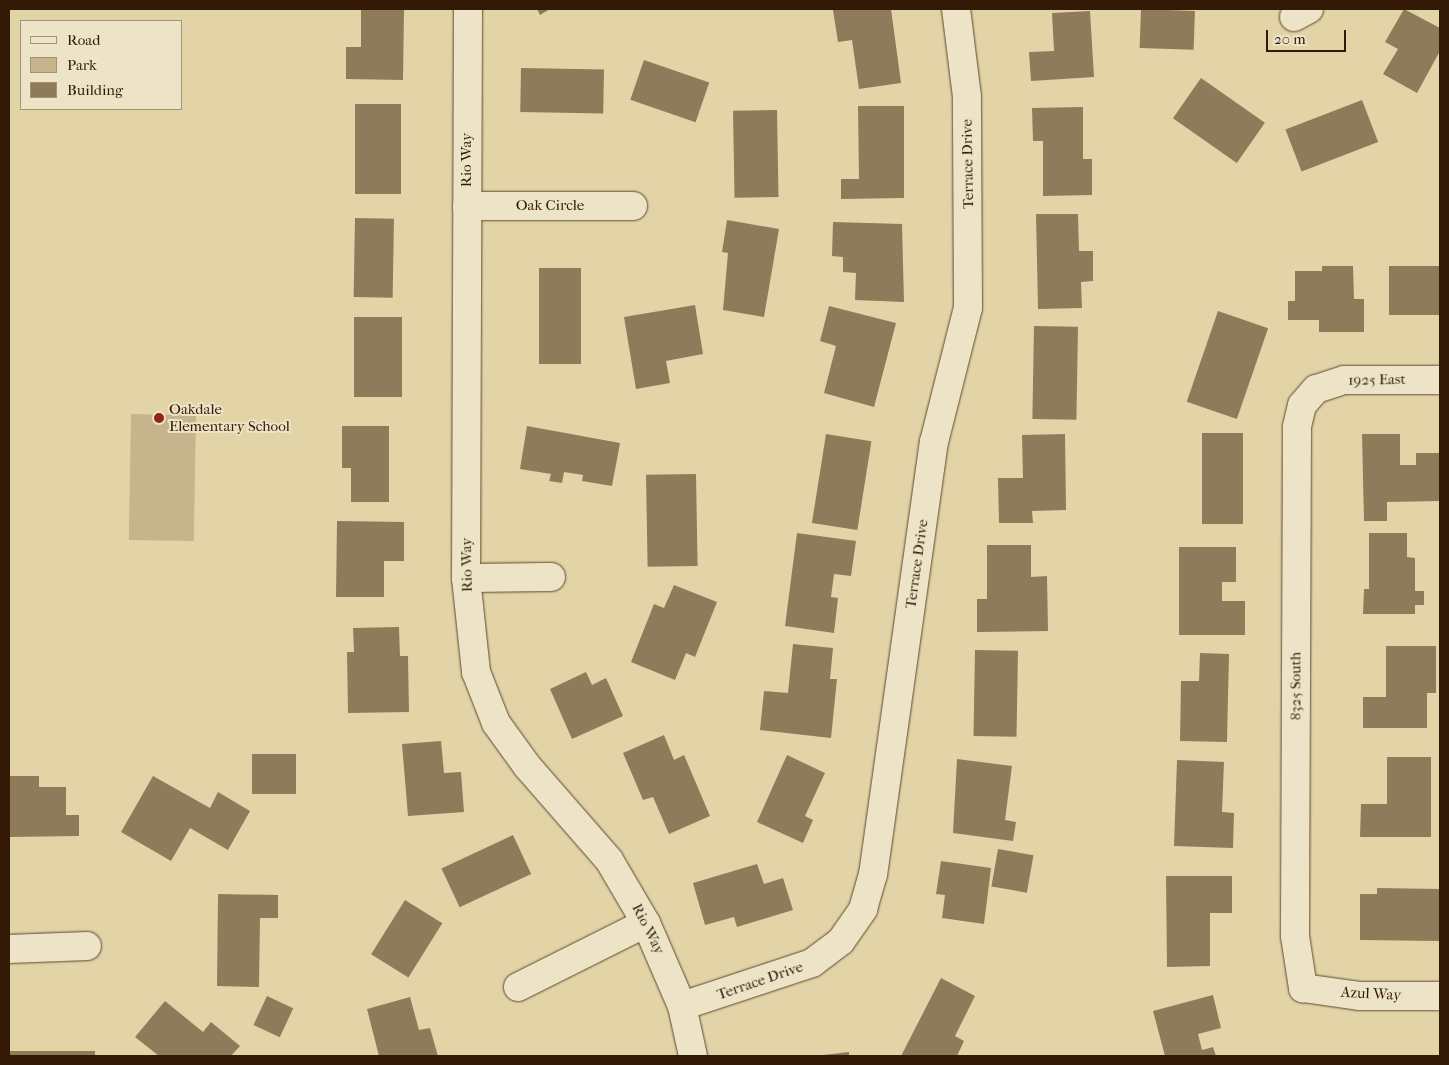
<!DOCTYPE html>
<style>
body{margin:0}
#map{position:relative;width:1449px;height:1065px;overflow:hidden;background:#e3d4a8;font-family:"IM FELL French Canon",serif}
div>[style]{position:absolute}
.green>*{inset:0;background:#c5b48c;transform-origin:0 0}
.building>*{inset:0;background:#8e7b5a;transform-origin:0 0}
.roads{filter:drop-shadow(0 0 1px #5e482e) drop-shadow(0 0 1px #5e482e)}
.minor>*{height:28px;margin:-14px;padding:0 14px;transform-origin:14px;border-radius:14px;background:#ede3c6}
.dots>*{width:14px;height:14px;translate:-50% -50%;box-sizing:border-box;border:2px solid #ede3c6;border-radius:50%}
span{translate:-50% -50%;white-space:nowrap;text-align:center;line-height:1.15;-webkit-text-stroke:4px #ede3c6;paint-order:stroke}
.street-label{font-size:15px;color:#321a06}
.poi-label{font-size:15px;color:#321a06}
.left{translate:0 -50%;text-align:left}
.frame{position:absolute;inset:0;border:10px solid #321a06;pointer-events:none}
.legend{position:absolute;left:20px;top:20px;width:162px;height:90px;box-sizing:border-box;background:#ede3c6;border:1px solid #a29379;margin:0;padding:6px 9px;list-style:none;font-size:15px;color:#321a06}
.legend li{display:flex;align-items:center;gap:10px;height:25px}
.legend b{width:25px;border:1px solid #a29379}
.scale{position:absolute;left:1266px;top:30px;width:80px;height:22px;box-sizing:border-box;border:2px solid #321a06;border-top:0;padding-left:6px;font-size:15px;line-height:18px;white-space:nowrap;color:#321a06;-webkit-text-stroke:4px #ede3c6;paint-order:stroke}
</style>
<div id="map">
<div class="green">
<i style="left:131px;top:414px;width:65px;height:126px;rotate:1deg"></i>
</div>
<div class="building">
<i style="clip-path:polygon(361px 9px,404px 9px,403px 80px,346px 79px,346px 47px,361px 47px)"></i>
<i style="clip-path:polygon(537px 9px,550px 9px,540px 15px)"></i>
<i style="clip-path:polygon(841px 9px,891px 9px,901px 83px,859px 89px,852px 40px,838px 42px,833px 10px)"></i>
<i style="left:1141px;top:9px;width:54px;height:39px;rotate:2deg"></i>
<i style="clip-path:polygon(1404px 9px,1440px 28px,1440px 51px,1417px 93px,1383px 74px,1398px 49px,1385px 42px)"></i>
<i style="clip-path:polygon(1090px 11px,1094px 77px,1031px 81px,1029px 52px,1054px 51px,1052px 13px)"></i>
<i style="left:644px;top:60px;width:69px;height:42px;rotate:19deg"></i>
<i style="left:521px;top:68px;width:83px;height:44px;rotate:1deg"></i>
<i style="left:1201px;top:78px;width:78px;height:49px;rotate:35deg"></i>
<i style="left:1362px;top:100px;width:45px;height:82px;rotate:69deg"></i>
<i style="left:355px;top:104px;width:46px;height:90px"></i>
<i style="clip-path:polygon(858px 106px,904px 106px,904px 198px,841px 199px,841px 179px,859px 179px)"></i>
<i style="clip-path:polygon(1083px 107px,1083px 159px,1092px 159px,1092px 195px,1043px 196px,1043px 141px,1033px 141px,1032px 108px)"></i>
<i style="left:777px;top:110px;width:87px;height:44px;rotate:89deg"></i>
<i style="clip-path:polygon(1036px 214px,1078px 214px,1079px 251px,1093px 251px,1093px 281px,1081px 282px,1082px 308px,1038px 309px)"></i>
<i style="left:355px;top:218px;width:39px;height:79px;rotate:1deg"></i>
<i style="clip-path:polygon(727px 220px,779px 229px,764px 317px,723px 310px,728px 253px,722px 252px)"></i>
<i style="clip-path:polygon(833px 222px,902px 224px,904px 302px,855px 300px,856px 273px,843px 272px,843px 257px,832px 256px)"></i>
<i style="clip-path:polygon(1322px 266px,1353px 266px,1354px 299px,1364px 299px,1364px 332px,1319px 332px,1319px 320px,1288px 320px,1288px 301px,1295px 301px,1295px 271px,1322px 271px)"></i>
<i style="left:1440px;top:266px;width:49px;height:51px;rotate:90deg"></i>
<i style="left:539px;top:268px;width:42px;height:96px"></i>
<i style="clip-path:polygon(695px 305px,703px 354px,666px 361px,670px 383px,636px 389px,624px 317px)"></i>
<i style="clip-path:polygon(829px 306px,896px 323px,874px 407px,824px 393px,836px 346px,820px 341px)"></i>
<i style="left:1218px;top:311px;width:53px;height:96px;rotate:19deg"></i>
<i style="left:354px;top:317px;width:48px;height:80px"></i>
<i style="left:1034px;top:326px;width:44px;height:93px;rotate:1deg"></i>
<i style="clip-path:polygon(342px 426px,389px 426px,389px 502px,351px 502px,351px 468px,342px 468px)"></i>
<i style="clip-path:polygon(527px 426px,620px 443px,612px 486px,582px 481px,583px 475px,564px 472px,562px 483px,549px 481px,551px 474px,520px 469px)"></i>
<i style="left:1202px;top:433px;width:41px;height:91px"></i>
<i style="left:826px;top:434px;width:46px;height:90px;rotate:9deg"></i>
<i style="clip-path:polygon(1065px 434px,1066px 510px,1032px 511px,1033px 523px,999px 523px,998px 478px,1023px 478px,1022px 435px)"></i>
<i style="clip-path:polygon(1362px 434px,1400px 434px,1400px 465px,1416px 465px,1416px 453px,1440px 453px,1440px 501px,1387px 502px,1387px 521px,1364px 521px)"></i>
<i style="left:696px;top:474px;width:92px;height:50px;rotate:89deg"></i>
<i style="clip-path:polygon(337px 521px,404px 522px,404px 561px,384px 561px,384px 597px,336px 597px)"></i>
<i style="clip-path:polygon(797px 533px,856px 541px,851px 576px,834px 574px,831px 597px,838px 598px,834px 633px,785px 626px)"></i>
<i style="clip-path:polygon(1369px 533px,1407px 533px,1407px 557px,1415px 558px,1415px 591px,1424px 591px,1424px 605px,1415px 605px,1415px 614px,1363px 614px,1364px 589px,1369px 589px)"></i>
<i style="clip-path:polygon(987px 545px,1031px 545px,1031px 577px,1047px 576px,1048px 631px,977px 632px,977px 599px,987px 599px)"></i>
<i style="clip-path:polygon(1179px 547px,1236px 547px,1236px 582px,1222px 582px,1222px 601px,1245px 601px,1245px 635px,1179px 635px)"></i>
<i style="clip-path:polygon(674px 585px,717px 602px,695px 657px,686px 653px,675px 680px,631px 662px,654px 604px,664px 608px)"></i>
<i style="clip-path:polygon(399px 627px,400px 656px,408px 656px,409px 712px,348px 713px,347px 652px,354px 652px,353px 628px)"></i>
<i style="clip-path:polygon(793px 644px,833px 648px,830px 679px,837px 679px,831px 738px,760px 730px,764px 691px,788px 693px)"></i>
<i style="clip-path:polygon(1386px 646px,1436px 646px,1436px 693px,1427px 693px,1427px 728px,1363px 728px,1363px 697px,1386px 697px)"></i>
<i style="left:975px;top:650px;width:43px;height:86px;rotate:1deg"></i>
<i style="clip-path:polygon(1200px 653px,1229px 654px,1227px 742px,1180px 741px,1181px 681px,1199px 681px)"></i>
<i style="clip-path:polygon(586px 672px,592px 685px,606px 678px,623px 716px,572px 739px,550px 689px)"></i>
<i style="clip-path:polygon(664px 735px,674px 760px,684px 755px,710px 816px,669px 834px,653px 797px,643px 800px,623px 753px)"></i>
<i style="clip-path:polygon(441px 741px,444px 773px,461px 772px,464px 812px,408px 816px,402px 744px)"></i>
<i style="left:252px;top:754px;width:44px;height:40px"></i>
<i style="clip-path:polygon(787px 755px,825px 773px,805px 816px,813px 820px,803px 843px,757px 822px)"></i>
<i style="clip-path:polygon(1387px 757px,1431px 757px,1431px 837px,1360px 837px,1361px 804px,1387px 804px)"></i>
<i style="clip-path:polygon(957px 759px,1012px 766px,1005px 820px,1016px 822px,1013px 841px,953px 833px)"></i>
<i style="clip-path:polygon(1177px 760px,1224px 762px,1222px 812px,1234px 813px,1233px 848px,1174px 846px)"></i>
<i style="clip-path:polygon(9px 776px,39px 776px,39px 787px,66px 787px,66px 815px,79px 815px,79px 836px,9px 837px)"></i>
<i style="clip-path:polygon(153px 776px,210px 808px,218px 792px,250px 811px,228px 850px,190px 828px,171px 861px,121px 832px)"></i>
<i style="left:513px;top:835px;width:43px;height:79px;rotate:65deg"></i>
<i style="left:998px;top:849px;width:36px;height:38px;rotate:10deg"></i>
<i style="clip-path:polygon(941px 861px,991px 868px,984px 924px,942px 918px,945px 895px,936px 894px)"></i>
<i style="clip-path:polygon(757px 864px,764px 884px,783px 878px,793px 910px,737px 927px,734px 917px,705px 925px,693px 883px)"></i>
<i style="clip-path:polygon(1166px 876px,1232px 876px,1232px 913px,1210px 913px,1210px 966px,1167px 967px)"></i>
<i style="clip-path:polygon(1377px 888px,1440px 889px,1440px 941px,1360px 940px,1360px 894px,1377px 894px)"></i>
<i style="clip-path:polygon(218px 894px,278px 895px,278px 918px,260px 918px,259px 987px,217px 986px)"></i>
<i style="left:405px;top:900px;width:44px;height:64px;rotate:32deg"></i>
<i style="clip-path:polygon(941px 978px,975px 996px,955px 1036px,964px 1041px,957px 1056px,901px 1056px)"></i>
<i style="clip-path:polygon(1213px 995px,1221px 1028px,1198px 1034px,1202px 1050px,1213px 1047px,1216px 1056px,1165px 1056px,1153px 1011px)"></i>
<i style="left:267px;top:996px;width:29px;height:32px;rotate:25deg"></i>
<i style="clip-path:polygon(410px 997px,419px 1030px,430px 1028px,438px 1056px,379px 1056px,367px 1009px)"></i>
<i style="clip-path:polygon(165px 1001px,203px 1032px,211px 1022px,240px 1046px,231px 1056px,159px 1056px,135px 1037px)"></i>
<i style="left:9px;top:1051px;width:86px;height:5px"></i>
<i style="clip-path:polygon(849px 1052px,849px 1056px,823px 1056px,823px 1055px)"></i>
</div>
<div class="roads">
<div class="minor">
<i style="left:468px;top:9px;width:569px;rotate:90.2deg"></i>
<i style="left:466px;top:578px;width:95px;rotate:83.9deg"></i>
<i style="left:476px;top:672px;width:55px;rotate:68.6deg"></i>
<i style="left:496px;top:723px;width:53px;rotate:54.2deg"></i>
<i style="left:527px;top:766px;width:125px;rotate:48.9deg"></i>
<i style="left:609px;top:860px;width:73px;rotate:59.6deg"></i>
<i style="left:646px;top:923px;width:90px;rotate:66.6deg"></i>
<i style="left:682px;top:1006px;width:51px;rotate:77.6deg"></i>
<i style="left:1294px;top:17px;width:17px;rotate:-28deg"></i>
<i style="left:467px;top:206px;width:166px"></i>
<i style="left:1440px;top:380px;width:96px;rotate:180deg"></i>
<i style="left:1344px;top:380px;width:29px;rotate:162deg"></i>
<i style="left:1316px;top:389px;width:21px;rotate:131deg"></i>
<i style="left:1302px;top:405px;width:23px;rotate:103deg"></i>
<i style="left:1297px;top:427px;width:509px;rotate:90.23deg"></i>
<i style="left:1295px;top:936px;width:53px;rotate:81.3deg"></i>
<i style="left:1303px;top:988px;width:58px;rotate:8deg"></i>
<i style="left:1360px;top:996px;width:80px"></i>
<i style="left:466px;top:578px;width:85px;rotate:-0.7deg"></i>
<i style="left:9px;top:949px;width:78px;rotate:-2.2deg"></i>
<i style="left:518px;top:987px;width:143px;rotate:-26.6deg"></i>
<i style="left:682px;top:1006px;width:137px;rotate:-18.3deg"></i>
<i style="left:812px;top:963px;width:36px;rotate:-37deg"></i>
<i style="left:841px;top:941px;width:39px;rotate:-55deg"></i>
<i style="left:863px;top:909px;width:35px;rotate:-74deg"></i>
<i style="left:873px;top:875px;width:437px;rotate:-82deg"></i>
<i style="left:934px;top:442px;width:138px;rotate:-75.8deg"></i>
<i style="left:968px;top:308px;width:211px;rotate:-90.3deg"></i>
<i style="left:967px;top:97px;width:89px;rotate:-97.1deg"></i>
</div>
</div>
<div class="dots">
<i style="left:159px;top:418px;background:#8f2418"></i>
</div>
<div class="street-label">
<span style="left:467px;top:160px;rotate:-90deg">Rio Way</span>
<span style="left:968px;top:164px;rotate:-91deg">Terrace Drive</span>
<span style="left:550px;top:206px">Oak Circle</span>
<span style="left:1377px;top:380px;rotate:-1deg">1925 East</span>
<span style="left:917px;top:564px;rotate:-82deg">Terrace Drive</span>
<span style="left:467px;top:565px;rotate:-91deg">Rio Way</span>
<span style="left:1296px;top:686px;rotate:-90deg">8325 South</span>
<span style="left:648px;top:929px;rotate:63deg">Rio Way</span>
<span style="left:760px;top:981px;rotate:-19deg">Terrace Drive</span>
<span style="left:1371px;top:994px;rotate:3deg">Azul Way</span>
</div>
<div class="poi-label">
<span class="left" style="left:169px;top:418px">Oakdale<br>Elementary School</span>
</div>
<div class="frame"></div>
<ul class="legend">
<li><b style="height:6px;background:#ede3c6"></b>Road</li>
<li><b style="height:14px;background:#c5b48c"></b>Park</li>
<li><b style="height:14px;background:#8e7b5a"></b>Building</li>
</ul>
<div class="scale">20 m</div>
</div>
